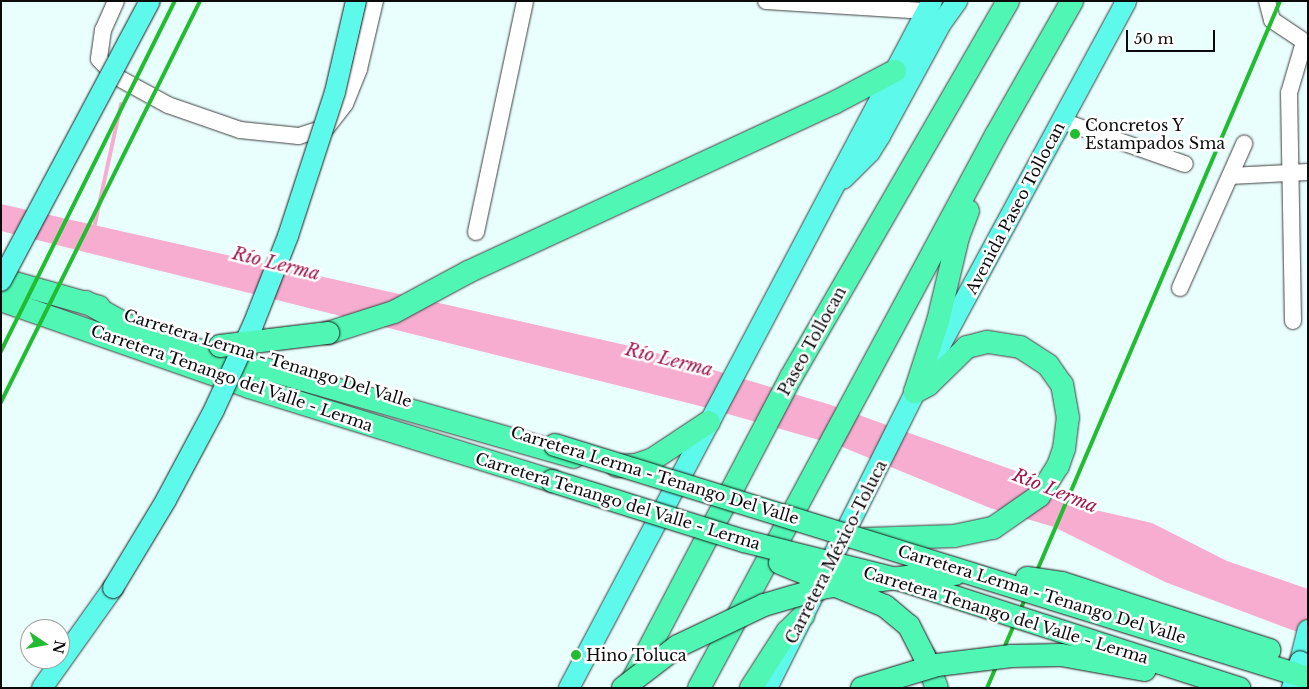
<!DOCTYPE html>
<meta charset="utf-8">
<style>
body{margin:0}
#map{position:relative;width:1309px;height:689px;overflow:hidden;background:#e9fffe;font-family:"Libre Baskerville",serif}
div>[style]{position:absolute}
.water>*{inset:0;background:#f7add0}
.stream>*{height:4px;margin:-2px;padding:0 2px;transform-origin:2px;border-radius:2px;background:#f7add0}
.roads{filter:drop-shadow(0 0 1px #3e3e3e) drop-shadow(0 0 1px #3e3e3e)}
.minor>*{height:16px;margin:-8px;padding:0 8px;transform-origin:8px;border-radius:8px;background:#fff}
.major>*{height:20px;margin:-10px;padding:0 10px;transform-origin:10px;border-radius:10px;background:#5dfaeb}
.highway>*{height:22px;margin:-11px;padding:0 11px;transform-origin:11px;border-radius:11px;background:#50f6b4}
.rail>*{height:4px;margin:-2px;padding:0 2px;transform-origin:2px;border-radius:2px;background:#22bc31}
.bridges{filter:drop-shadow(0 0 1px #1c1c1c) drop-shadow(0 0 1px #1c1c1c)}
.major-bridge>*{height:20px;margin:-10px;padding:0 10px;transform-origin:10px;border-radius:10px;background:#5dfaeb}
.highway-bridge>*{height:22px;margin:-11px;padding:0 11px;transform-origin:11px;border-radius:11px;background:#50f6b4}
.dots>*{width:14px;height:14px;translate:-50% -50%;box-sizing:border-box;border:2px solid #fff;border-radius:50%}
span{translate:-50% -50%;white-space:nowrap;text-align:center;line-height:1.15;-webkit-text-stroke:5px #fff;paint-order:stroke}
.poi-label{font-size:16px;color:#0b0b0b}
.left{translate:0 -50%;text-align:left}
.street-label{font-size:16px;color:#0b0b0b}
.water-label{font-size:18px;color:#9d144d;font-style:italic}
.frame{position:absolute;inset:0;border:2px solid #0b0b0b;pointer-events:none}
.north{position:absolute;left:20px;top:619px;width:50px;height:50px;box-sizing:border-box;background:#fff;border:1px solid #9d9d9d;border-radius:50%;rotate:102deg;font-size:14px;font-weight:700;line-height:20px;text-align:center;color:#0b0b0b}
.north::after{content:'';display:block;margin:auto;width:18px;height:22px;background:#22bc31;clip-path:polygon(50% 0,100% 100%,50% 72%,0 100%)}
.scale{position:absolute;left:1126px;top:30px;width:89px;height:22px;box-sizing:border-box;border:2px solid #0b0b0b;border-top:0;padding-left:6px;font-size:15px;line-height:18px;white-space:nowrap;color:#0b0b0b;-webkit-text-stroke:4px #fff;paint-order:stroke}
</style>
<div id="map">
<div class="water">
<i style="clip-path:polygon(1px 204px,643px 349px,828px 404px,1030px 476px,1065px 503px,1152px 523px,1227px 561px,1308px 589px,1308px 636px,1165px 582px,1054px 527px,990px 508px,840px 446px,696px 405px,1px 231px)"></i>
</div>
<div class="stream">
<i style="left:94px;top:228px;width:127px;rotate:-77.7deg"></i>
</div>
<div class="roads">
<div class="minor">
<i style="left:116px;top:1px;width:32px;rotate:114deg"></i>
<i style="left:103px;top:30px;width:29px;rotate:98deg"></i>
<i style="left:99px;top:59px;width:23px;rotate:47deg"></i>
<i style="left:115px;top:76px;width:60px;rotate:28.7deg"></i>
<i style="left:168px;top:105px;width:76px;rotate:19.1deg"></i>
<i style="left:240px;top:130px;width:59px;rotate:5.8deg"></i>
<i style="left:299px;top:136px;width:29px;rotate:-18deg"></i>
<i style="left:327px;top:127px;width:29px;rotate:-52deg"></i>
<i style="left:345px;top:104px;width:38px;rotate:-68deg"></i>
<i style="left:359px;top:69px;width:70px;rotate:-76.8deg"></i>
<i style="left:766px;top:1px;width:161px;rotate:3.6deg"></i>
<i style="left:1267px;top:1px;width:20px;rotate:75deg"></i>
<i style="left:1272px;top:20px;width:43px;rotate:33.7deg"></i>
<i style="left:1062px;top:121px;width:130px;rotate:19.3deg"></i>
<i style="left:1230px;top:176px;width:78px;rotate:-2.9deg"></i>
<i style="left:476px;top:232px;width:235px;rotate:-78deg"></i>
<i style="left:1180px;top:288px;width:158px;rotate:-66deg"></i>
<i style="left:1293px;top:321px;width:228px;rotate:-91deg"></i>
<i style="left:1289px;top:93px;width:53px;rotate:-73.6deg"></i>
</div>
<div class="major">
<i style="left:843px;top:179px;width:38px;rotate:-45deg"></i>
<i style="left:870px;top:152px;width:19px;rotate:-58deg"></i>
<i style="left:880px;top:136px;width:130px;rotate:-61.5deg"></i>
<i style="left:942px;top:22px;width:26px;rotate:-54deg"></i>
<i style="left:1300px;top:661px;width:32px;rotate:-76deg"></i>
<i style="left:42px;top:688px;width:123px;rotate:-54.6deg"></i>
<i style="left:569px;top:688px;width:777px;rotate:-62.15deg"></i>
<i style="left:767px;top:688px;width:331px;rotate:-63.4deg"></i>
<i style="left:915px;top:392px;width:444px;rotate:-61.6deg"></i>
</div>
<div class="highway">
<i style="left:1px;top:279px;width:102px;rotate:15.9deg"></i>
<i style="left:1px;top:300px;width:263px;rotate:19.3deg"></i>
<i style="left:249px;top:387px;width:317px;rotate:17.2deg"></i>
<i style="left:86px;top:302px;width:53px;rotate:29.5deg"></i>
<i style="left:132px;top:328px;width:37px;rotate:20deg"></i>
<i style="left:167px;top:341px;width:423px;rotate:15.9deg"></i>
<i style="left:328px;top:333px;width:69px;rotate:-17.7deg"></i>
<i style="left:394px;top:312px;width:84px;rotate:-28.4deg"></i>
<i style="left:468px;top:272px;width:403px;rotate:-24.8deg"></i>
<i style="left:834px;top:103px;width:69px;rotate:-27.7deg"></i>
<i style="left:915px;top:392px;width:75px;rotate:-72.1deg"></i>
<i style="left:938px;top:321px;width:86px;rotate:-76.6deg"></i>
<i style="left:958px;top:237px;width:28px;rotate:-69deg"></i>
<i style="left:617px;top:466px;width:19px;rotate:-3deg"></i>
<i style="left:636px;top:465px;width:18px;rotate:-19deg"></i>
<i style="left:653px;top:459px;width:67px;rotate:-33.5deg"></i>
<i style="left:866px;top:539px;width:88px;rotate:-2deg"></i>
<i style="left:954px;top:536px;width:40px;rotate:-12deg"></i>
<i style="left:993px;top:528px;width:56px;rotate:-34.8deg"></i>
<i style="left:1039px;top:496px;width:36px;rotate:-58deg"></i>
<i style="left:1058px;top:466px;width:18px;rotate:-71deg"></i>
<i style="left:1064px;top:449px;width:31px;rotate:-83deg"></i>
<i style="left:1068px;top:418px;width:34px;rotate:-100deg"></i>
<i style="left:1062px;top:385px;width:24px;rotate:-125deg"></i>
<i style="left:1048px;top:365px;width:33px;rotate:-147deg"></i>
<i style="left:1020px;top:347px;width:33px;rotate:-171deg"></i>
<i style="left:987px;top:342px;width:21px;rotate:166deg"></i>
<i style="left:967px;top:347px;width:54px;rotate:135.7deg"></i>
<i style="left:928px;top:385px;width:15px;rotate:152deg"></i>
<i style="left:925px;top:657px;width:33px;rotate:69deg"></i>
<i style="left:631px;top:683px;width:345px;rotate:-62.4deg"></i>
<i style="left:791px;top:377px;width:434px;rotate:-60deg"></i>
<i style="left:699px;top:688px;width:628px;rotate:-61.76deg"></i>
<i style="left:996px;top:135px;width:154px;rotate:-60.4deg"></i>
<i style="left:751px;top:688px;width:67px;rotate:-57.3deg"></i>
<i style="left:787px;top:632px;width:23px;rotate:-45deg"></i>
</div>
</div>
<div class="rail">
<i style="left:1px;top:351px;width:391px;rotate:-63.6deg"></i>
<i style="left:1px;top:402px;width:448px;rotate:-63.6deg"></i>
<i style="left:987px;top:688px;width:747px;rotate:-66.9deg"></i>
</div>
<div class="bridges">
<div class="major-bridge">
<i style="left:1px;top:281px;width:317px;rotate:-62deg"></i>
<i style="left:113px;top:588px;width:103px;rotate:-58.9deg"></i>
<i style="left:166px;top:500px;width:102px;rotate:-61.9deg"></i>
<i style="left:214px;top:410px;width:94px;rotate:-65.4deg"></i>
<i style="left:253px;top:325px;width:96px;rotate:-68.5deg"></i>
<i style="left:288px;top:236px;width:151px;rotate:-71.9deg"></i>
<i style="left:335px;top:92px;width:93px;rotate:-77deg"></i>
<i style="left:1292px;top:688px;width:28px;rotate:-73deg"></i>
</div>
<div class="highway-bridge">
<i style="left:220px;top:346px;width:109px;rotate:-6.9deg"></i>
<i style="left:555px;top:445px;width:788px;rotate:17.19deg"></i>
<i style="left:552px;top:481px;width:201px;rotate:17.4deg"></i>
<i style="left:744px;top:541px;width:169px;rotate:14deg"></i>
<i style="left:908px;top:582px;width:348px;rotate:17.8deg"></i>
<i style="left:780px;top:563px;width:113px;rotate:22.3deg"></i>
<i style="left:885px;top:606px;width:31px;rotate:40deg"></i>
<i style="left:909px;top:626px;width:35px;rotate:63deg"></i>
<i style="left:1027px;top:578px;width:35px;rotate:8deg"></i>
<i style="left:1062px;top:583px;width:218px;rotate:17.9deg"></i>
<i style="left:623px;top:688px;width:69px;rotate:-37.4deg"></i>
<i style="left:678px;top:646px;width:95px;rotate:-25.5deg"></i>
<i style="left:764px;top:605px;width:65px;rotate:-16.2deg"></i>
<i style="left:826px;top:587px;width:106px;rotate:-7.1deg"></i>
<i style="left:931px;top:574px;width:24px"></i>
<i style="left:862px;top:688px;width:78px;rotate:-17deg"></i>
<i style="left:937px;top:665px;width:75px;rotate:-6.9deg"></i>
<i style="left:1011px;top:656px;width:50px;rotate:-1.1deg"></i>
<i style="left:1061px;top:655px;width:85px;rotate:10.1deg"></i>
</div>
</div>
<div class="dots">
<i style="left:1075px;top:134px;background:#22bc31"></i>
<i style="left:576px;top:655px;background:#22bc31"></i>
</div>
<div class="poi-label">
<span class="left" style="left:1085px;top:134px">Concretos Y<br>Estampados Sma</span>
<span class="left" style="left:586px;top:655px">Hino Toluca</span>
</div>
<div class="street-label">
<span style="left:1015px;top:208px;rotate:-62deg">Avenida Paseo Tollocan</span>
<span style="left:812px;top:341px;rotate:-61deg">Paseo Tollocan</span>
<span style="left:268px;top:358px;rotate:17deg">Carretera Lerma - Tenango Del Valle</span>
<span style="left:232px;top:378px;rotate:19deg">Carretera Tenango del Valle - Lerma</span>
<span style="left:655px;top:475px;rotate:17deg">Carretera Lerma - Tenango Del Valle</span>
<span style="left:618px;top:501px;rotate:17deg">Carretera Tenango del Valle - Lerma</span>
<span style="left:836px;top:552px;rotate:-63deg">Carretera México-Toluca</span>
<span style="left:1042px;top:594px;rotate:17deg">Carretera Lerma - Tenango Del Valle</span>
<span style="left:1006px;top:615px;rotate:17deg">Carretera Tenango del Valle - Lerma</span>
</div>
<div class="water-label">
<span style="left:276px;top:264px;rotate:14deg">Río Lerma</span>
<span style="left:669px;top:360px;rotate:14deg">Río Lerma</span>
<span style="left:1055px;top:491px;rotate:22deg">Río Lerma</span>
</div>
<div class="frame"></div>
<div class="north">N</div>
<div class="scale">50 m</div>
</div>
